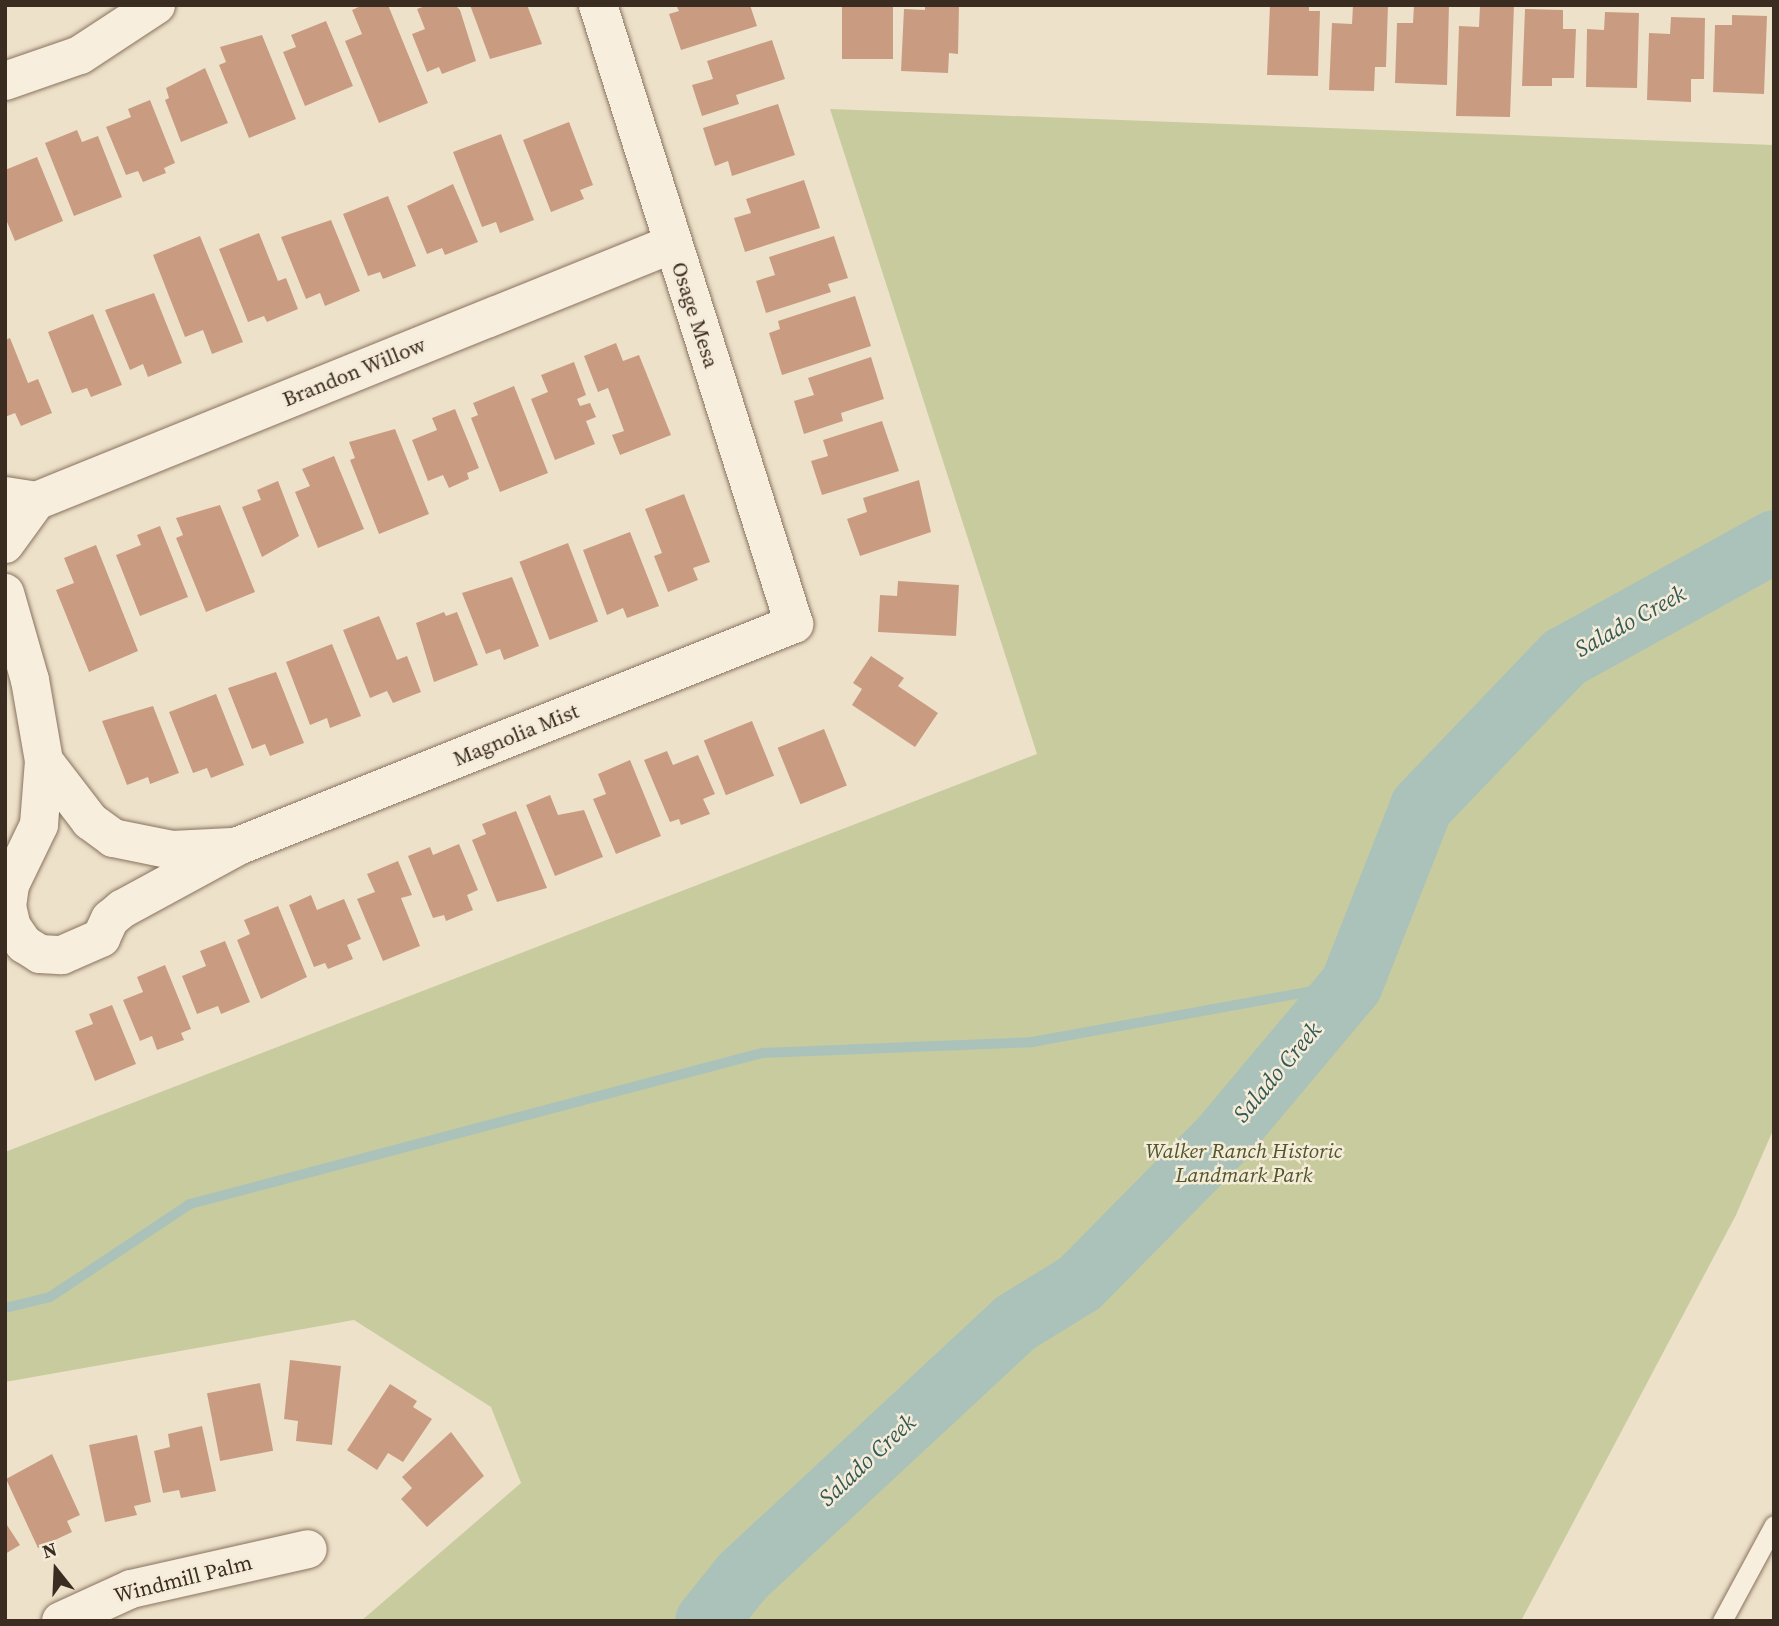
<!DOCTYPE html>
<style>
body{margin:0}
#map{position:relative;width:1779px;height:1626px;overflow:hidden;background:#ede1ca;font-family:"Source Serif 4",serif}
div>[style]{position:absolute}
.green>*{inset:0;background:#c8cb9e}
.stream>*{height:10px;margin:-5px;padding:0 5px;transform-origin:5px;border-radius:5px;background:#aac2ba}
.river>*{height:63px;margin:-31.5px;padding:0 31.5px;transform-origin:31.5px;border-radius:31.5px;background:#aac2ba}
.building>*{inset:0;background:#c99c82;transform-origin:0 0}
.roads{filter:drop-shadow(0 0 2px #89735f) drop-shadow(0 0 2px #89735f)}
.lane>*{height:19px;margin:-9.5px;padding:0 9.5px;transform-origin:9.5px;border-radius:9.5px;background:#f8eedd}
.street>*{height:38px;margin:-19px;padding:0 19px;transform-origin:19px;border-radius:19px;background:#f8eedd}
span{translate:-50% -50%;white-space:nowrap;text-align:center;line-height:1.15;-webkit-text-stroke:5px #f5ebd9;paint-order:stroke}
.street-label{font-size:21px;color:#3b2c21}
.park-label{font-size:21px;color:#4d5629;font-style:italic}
.water-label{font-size:23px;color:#325955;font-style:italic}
.frame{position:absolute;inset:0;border:7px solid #3b2c21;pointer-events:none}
.north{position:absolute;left:21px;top:1535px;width:70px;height:70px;-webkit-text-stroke:5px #f5ebd9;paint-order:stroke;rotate:342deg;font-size:19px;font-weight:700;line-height:28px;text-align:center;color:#3b2c21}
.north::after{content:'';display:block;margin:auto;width:24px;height:32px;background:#3b2c21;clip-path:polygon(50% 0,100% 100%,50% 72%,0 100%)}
</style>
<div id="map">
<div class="green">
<i style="clip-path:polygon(830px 109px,1774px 145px,1774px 1128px,1736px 1215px,1521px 1621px,361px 1621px,521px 1483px,491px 1407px,354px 1320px,5px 1382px,5px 1152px,1037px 754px)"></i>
</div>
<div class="stream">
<i style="left:5px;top:1308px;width:46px;rotate:-13.7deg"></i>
<i style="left:50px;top:1297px;width:168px;rotate:-33.6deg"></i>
<i style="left:190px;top:1204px;width:592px;rotate:-14.79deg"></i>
<i style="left:762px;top:1053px;width:270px;rotate:-2.3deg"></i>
<i style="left:1032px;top:1042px;width:324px;rotate:-10.3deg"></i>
</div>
<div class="river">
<i style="left:706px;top:1621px;width:58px;rotate:-51.3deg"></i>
<i style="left:742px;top:1576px;width:371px;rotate:-42.9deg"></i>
<i style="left:1014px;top:1323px;width:76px;rotate:-31.6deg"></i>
<i style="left:1079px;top:1283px;width:202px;rotate:-45.4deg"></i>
<i style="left:1221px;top:1139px;width:202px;rotate:-50deg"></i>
<i style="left:1351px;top:984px;width:191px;rotate:-68.5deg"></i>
<i style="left:1421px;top:806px;width:207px;rotate:-46.2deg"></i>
<i style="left:1564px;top:657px;width:240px;rotate:-28.9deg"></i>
</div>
<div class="building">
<i style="clip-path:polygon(363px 5px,388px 5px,428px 103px,379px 123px,345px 41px,362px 34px,352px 10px)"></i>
<i style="clip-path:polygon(428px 5px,455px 5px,460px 10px,476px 61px,442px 74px,439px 67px,427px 72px,412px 34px,425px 29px,417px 9px)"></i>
<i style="clip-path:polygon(470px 5px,527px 5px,542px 44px,490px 59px)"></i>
<i style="clip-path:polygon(676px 5px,750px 5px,757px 26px,681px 50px,669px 14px,679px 11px)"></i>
<i style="left:842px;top:5px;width:51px;height:54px"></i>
<i style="clip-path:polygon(925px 5px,959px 5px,958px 54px,949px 53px,948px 73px,901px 71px,904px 9px,925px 10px)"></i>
<i style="clip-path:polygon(1270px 5px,1309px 5px,1309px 11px,1320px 11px,1318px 76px,1267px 75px)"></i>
<i style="clip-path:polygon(1353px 5px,1388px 5px,1386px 67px,1375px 67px,1374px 91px,1329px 90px,1332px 23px,1352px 24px)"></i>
<i style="clip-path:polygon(1414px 5px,1449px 5px,1447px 85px,1395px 83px,1397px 23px,1413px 23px)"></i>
<i style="clip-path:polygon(1480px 5px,1514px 5px,1510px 117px,1456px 116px,1459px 26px,1479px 27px)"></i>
<i style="clip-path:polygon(1525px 9px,1563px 10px,1563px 29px,1576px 29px,1574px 78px,1552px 78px,1552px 86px,1522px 86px)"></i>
<i style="clip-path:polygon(1605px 12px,1639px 13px,1637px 88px,1586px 87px,1587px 29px,1604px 30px)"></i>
<i style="clip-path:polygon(1732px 15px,1767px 16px,1764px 94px,1713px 92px,1715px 25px,1732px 25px)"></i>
<i style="clip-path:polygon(1671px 17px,1705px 18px,1704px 79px,1691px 79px,1691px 102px,1647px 100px,1649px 33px,1670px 34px)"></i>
<i style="clip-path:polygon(326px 21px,353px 86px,305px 106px,283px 52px,296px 47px,291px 35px)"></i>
<i style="clip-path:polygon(262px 35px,296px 119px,249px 138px,219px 65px,226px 62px,220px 47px)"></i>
<i style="clip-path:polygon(772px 40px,785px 79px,736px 95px,739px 104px,702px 116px,692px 85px,713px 79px,707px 61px)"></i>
<i style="clip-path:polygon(205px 68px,228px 123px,181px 142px,165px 100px,169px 98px,166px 88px)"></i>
<i style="clip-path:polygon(150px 100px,175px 163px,164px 168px,166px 173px,143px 182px,138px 171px,126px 175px,106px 127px,131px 117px,128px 109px)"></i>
<i style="clip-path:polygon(778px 104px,795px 155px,732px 176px,728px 161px,715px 166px,703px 128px)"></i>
<i style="clip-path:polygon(569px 122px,593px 185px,580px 190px,584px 199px,551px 212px,523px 140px)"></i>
<i style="clip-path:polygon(77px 130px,82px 142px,98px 136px,122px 197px,74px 216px,45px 143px)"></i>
<i style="clip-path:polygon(501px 134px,534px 220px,500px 233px,496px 222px,482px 227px,453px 152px)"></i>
<i style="clip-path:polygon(37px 157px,63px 221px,15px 241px,5px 217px,5px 170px)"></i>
<i style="clip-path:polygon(804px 180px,820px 228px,745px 252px,734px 218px,751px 213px,746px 199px)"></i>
<i style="clip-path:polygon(453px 184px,478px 242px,445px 255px,442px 248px,427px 254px,407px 206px)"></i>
<i style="clip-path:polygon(388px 196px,416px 266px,383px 279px,380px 272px,368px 276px,343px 214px)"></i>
<i style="clip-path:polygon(331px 220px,360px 291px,325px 306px,320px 293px,306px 299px,281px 237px)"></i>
<i style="clip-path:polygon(259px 233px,278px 281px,286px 278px,298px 309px,267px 322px,264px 316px,248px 322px,219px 249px)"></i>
<i style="clip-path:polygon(200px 236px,243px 342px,212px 354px,203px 330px,185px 337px,153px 255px)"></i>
<i style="clip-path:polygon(834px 236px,848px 278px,828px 284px,831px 292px,766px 313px,756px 281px,775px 275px,769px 257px)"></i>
<i style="clip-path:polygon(154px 293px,182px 363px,148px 377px,143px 364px,130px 370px,105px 310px)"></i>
<i style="clip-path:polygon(855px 296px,871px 346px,782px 375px,769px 333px,780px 329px,778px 321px)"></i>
<i style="clip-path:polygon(93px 314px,122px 385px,91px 397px,87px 388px,72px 393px,48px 332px)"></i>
<i style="clip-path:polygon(10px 338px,28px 383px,38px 379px,52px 413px,21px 426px,15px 413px,5px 417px,5px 340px)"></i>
<i style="clip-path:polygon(616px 343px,623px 361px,639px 355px,671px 435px,620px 455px,612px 435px,624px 431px,608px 388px,598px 392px,584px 356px)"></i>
<i style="clip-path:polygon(871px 357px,884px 399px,841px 413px,843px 421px,804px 434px,794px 401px,814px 395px,808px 378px)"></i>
<i style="clip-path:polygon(574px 362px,586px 395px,577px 399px,580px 406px,590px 403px,596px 417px,586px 421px,595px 444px,555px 460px,531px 399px,548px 392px,541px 375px)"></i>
<i style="clip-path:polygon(514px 386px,548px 473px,500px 492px,471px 418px,478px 415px,473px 403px)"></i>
<i style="clip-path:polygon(455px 409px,479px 468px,467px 473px,469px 479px,449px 488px,443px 475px,428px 481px,412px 440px,437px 430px,432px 418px)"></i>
<i style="clip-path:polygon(882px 421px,899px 471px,822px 495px,811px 461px,828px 456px,823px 440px)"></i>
<i style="clip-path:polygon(395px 429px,429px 514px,379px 534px,350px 460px,355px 458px,349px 442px)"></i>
<i style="clip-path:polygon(334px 456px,364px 529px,318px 548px,295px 492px,310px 486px,302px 469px)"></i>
<i style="clip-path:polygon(919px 480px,931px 532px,860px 556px,847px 519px,867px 512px,863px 498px)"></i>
<i style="clip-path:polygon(278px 481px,299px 536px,262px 557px,242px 507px,261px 500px,257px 490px)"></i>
<i style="clip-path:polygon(684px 494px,710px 562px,693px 568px,698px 580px,668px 592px,654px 556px,662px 553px,645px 509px)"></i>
<i style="clip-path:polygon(220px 505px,255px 592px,206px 612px,176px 538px,183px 535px,176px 518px)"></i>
<i style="clip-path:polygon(160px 526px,188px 597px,140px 616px,116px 555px,141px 545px,137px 535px)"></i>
<i style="clip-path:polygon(630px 532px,659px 606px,627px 618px,623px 608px,607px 615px,583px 550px)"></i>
<i style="left:568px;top:543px;width:84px;height:52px;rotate:69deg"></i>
<i style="clip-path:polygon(96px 545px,138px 651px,89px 672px,56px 590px,74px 583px,64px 558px)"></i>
<i style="clip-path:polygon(512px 577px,539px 646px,504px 660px,500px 649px,486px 654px,462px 593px)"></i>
<i style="clip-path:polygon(898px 581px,959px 585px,956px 636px,878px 632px,880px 595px,897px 596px)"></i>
<i style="clip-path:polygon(444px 612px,446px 616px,457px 612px,478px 665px,434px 682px,416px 623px)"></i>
<i style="clip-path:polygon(379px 616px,397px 660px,407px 656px,421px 692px,393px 703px,387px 691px,370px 698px,343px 630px)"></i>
<i style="clip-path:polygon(332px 644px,361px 716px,330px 728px,327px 718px,310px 725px,286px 662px)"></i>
<i style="clip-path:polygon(871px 656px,904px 678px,898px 686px,938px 713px,915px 747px,852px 705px,862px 689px,853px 683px)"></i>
<i style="clip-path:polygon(276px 672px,304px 743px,270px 756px,265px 744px,252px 749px,228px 688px)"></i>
<i style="clip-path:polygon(216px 694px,244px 765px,211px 778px,207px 768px,193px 773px,169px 712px)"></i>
<i style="clip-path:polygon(153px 706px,179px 773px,150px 784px,148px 777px,127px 785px,102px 721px)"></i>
<i style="left:752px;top:721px;width:59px;height:52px;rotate:68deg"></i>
<i style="left:824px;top:729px;width:61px;height:50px;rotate:68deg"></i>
<i style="clip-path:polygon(667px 751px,673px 765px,698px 755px,715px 794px,703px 799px,710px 814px,681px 825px,679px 819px,670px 822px,644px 760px)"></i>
<i style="clip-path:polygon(630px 760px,661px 836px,616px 854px,593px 799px,606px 794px,598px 774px)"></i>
<i style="clip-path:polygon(550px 795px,558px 815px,584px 810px,603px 857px,555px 876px,526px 805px)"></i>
<i style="clip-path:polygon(516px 811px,547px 888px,497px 902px,472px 840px,486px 834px,482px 824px)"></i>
<i style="clip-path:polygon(459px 844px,478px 890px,467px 895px,473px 910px,446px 921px,444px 915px,433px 918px,408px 856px,430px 847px,433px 855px)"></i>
<i style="clip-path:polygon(398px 861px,412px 895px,401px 898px,420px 946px,383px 961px,357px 899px,375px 892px,367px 874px)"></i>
<i style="clip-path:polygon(311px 895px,317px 910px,344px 899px,361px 939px,347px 945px,353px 959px,328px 969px,325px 963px,314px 967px,289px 905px)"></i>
<i style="clip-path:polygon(278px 906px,307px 977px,261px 999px,237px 940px,250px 934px,244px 920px)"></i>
<i style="clip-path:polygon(225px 941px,250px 1002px,221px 1014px,218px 1006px,197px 1014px,182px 976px,206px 966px,200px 951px)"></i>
<i style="clip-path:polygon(165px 965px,191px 1029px,181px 1033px,184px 1040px,157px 1050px,152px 1036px,140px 1041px,123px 1000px,143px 992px,137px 977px)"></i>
<i style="clip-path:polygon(112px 1005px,136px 1064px,95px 1081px,75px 1031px,93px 1024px,89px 1014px)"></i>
<i style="clip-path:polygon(290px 1360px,341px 1366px,332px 1445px,296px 1441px,298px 1421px,284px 1419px)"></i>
<i style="left:260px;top:1383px;width:69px;height:54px;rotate:79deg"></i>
<i style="clip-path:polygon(390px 1384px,417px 1401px,413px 1407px,432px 1419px,403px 1462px,388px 1453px,377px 1470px,347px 1450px)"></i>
<i style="clip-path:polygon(202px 1426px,216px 1491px,181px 1498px,179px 1490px,163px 1493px,154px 1451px,170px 1447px,168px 1434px)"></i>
<i style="clip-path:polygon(451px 1432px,484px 1476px,427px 1527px,401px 1499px,412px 1488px,402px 1477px)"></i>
<i style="clip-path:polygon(137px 1435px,151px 1502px,134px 1506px,137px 1515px,105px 1522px,89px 1445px)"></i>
<i style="clip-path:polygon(52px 1454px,80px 1515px,67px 1521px,72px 1532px,38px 1548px,6px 1479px)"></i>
<i style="clip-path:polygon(5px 1522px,20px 1545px,5px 1554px)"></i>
</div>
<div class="roads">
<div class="lane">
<i style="left:1722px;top:1621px;width:109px;rotate:-61.6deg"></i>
</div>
<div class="street">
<i style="left:5px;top:81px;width:79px;rotate:-19.1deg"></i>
<i style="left:80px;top:55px;width:91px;rotate:-33.3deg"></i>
<i style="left:5px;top:496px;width:31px;rotate:9deg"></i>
<i style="left:36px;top:501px;width:686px;rotate:-22deg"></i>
<i style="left:5px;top:544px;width:53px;rotate:-54.2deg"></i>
<i style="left:5px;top:593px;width:91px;rotate:74deg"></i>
<i style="left:30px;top:680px;width:82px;rotate:80.2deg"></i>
<i style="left:44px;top:761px;width:64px;rotate:94.5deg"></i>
<i style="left:39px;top:825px;width:67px;rotate:115.8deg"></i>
<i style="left:10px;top:885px;width:21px;rotate:98deg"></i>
<i style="left:7px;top:906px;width:22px;rotate:77deg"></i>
<i style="left:12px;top:927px;width:21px;rotate:55deg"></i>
<i style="left:24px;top:944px;width:19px;rotate:32deg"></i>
<i style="left:40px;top:954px;width:22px;rotate:3deg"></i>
<i style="left:62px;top:955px;width:43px;rotate:-23.6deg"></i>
<i style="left:101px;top:938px;width:21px;rotate:-65deg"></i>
<i style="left:110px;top:919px;width:16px;rotate:-40deg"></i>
<i style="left:122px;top:909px;width:132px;rotate:-28.5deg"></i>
<i style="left:238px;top:846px;width:599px;rotate:-21.77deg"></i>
<i style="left:794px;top:624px;width:649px;rotate:-107.57deg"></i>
<i style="left:44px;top:761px;width:76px;rotate:52.5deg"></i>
<i style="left:90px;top:821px;width:29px;rotate:36deg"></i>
<i style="left:113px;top:838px;width:60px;rotate:11.5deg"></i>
<i style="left:172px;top:850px;width:60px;rotate:-2.9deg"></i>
<i style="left:61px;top:1621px;width:77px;rotate:-24.6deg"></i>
<i style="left:131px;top:1589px;width:181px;rotate:-12.7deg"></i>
</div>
</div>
<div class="street-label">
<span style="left:695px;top:315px;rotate:72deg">Osage Mesa</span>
<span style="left:354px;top:372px;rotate:-22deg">Brandon Willow</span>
<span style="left:516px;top:735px;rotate:-22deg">Magnolia Mist</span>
<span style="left:183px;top:1579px;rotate:-14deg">Windmill Palm</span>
</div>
<div class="park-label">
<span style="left:1244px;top:1163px">Walker Ranch Historic<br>Landmark Park</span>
</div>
<div class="water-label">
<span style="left:1630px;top:621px;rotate:-29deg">Salado Creek</span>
<span style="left:1277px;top:1072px;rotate:-50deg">Salado Creek</span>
<span style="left:867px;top:1460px;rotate:-43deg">Salado Creek</span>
</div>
<div class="frame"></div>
<div class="north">N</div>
</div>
